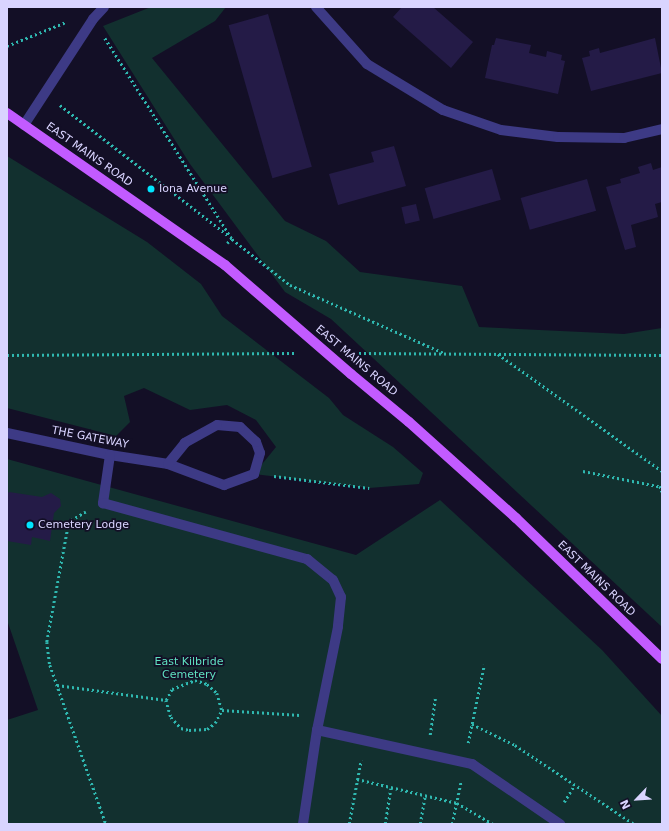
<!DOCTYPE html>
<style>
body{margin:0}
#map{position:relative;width:669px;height:831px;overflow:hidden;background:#130f26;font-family:"DejaVu Sans",sans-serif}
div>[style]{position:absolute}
.green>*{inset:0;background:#12302f}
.building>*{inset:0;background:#241b47;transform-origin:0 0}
.path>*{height:2.5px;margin-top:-1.25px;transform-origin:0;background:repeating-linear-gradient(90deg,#2fb8b0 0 2px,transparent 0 5px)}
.minor>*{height:10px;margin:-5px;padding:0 5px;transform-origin:5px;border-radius:5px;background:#3d3a85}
.major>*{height:10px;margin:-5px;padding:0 5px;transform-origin:5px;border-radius:5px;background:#c25bff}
.major-bridge>*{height:10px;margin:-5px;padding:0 5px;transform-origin:5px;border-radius:5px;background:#c25bff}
.dots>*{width:11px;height:11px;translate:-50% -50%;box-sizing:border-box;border:2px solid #130f26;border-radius:50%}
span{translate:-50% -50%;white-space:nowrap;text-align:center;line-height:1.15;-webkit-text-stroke:3.5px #130f26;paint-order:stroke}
.street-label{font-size:11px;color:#d9d4ff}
.poi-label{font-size:11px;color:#d9d4ff}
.left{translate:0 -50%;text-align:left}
.park-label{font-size:11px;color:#5fe0c0}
.frame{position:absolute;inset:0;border:8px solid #d9d4ff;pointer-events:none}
.north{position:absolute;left:617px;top:779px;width:40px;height:40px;-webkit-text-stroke:3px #130f26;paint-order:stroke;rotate:245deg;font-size:11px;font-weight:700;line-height:16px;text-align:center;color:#d9d4ff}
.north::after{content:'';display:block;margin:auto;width:14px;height:18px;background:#d9d4ff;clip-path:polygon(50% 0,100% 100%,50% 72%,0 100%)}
</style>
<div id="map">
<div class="green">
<i style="clip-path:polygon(151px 7px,226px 7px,215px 21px,152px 58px,285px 221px,326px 241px,360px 272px,462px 286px,479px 327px,624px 334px,662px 328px,662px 627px,331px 319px,285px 292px,190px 164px,103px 26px)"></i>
<i style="clip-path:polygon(7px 156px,147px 242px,201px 284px,222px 316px,329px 398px,343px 415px,393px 447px,423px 473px,419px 484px,369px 488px,254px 474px,276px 447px,256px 420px,227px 405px,190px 410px,144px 388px,124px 396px,130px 422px,116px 436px,7px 408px)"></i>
<i style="clip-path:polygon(7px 459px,356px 555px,440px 500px,602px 650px,662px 716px,662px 824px,7px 824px,7px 720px,38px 710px,7px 620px)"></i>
</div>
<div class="building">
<i style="clip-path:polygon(402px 7px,433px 7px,473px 42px,451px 68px,393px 17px)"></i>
<i style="left:268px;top:14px;width:159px;height:41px;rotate:74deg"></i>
<i style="clip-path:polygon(496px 38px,531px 45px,529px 53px,546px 57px,547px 51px,562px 55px,561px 60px,565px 61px,558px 94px,485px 78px,492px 45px,494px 45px)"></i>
<i style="clip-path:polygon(655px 38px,662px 73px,591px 91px,582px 58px,590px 56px,589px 51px,599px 48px,600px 53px)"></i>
<i style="clip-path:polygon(394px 146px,406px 186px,338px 205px,329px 174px,374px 162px,371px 152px)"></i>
<i style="clip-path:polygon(651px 163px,653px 170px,662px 167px,662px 202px,655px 204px,658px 217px,631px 225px,636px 247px,625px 250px,606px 187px,621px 183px,620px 179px,640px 173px,638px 167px)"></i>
<i style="left:492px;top:169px;width:32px;height:70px;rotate:74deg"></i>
<i style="left:587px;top:179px;width:33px;height:69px;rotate:74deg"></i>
<i style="left:416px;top:204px;width:17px;height:15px;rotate:77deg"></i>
<i style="clip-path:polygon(9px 492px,42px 497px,51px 493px,60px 499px,61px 506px,54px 513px,50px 541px,32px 537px,31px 545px,7px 541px,7px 494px)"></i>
</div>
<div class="path">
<i style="left:105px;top:38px;width:238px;rotate:57.7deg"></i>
<i style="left:7px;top:46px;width:64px;rotate:-22.1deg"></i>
<i style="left:60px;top:105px;width:215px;rotate:37.8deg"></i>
<i style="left:227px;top:243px;width:6px;rotate:-39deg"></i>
<i style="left:232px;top:239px;width:74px;rotate:38.4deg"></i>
<i style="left:290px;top:285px;width:168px;rotate:23.8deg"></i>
<i style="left:359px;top:353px;width:303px;rotate:0.4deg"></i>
<i style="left:498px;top:354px;width:201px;rotate:35.5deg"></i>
<i style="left:7px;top:355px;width:287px;rotate:-0.4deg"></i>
<i style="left:583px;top:471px;width:81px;rotate:11.4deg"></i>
<i style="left:274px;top:476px;width:96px;rotate:7.2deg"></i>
<i style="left:660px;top:486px;width:6px;rotate:72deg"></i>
<i style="left:86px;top:512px;width:20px;rotate:150deg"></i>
<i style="left:69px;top:522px;width:122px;rotate:100.4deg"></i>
<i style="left:47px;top:642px;width:23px;rotate:83deg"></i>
<i style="left:50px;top:665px;width:169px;rotate:70.6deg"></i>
<i style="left:57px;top:685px;width:110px;rotate:7.8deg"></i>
<i style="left:166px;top:700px;width:13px;rotate:-61deg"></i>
<i style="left:172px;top:689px;width:25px;rotate:-21deg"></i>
<i style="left:195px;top:680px;width:13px;rotate:18deg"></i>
<i style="left:207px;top:684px;width:13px;rotate:42deg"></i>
<i style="left:217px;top:693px;width:18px;rotate:74deg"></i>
<i style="left:222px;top:710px;width:78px;rotate:3.7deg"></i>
<i style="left:166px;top:700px;width:18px;rotate:74deg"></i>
<i style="left:171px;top:717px;width:15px;rotate:48deg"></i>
<i style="left:181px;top:728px;width:8px;rotate:14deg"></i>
<i style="left:189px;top:730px;width:18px;rotate:-3deg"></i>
<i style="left:207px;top:729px;width:10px;rotate:-37deg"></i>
<i style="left:215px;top:723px;width:15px;rotate:-62deg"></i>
<i style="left:472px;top:724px;width:48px;rotate:26deg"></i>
<i style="left:515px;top:745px;width:143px;rotate:33.6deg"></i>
<i style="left:430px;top:735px;width:37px;rotate:-82deg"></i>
<i style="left:468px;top:743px;width:80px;rotate:-78.4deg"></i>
<i style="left:357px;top:779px;width:103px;rotate:13.5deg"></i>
<i style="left:457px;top:803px;width:42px;rotate:30.3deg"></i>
<i style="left:564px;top:802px;width:19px;rotate:-58deg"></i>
<i style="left:349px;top:824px;width:65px;rotate:-79.4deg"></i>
<i style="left:385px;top:824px;width:36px;rotate:-81deg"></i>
<i style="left:420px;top:824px;width:28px;rotate:-80deg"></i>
<i style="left:452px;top:824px;width:44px;rotate:-78.2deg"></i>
</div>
<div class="minor">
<i style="left:316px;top:7px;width:76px;rotate:48.2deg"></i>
<i style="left:367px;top:64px;width:89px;rotate:31.2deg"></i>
<i style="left:443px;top:110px;width:61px;rotate:19deg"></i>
<i style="left:501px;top:130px;width:57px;rotate:7deg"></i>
<i style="left:558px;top:137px;width:66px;rotate:0.9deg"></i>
<i style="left:624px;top:138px;width:39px;rotate:-13deg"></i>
<i style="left:24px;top:125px;width:126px;rotate:-56.9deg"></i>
<i style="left:93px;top:19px;width:16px;rotate:-47deg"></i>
<i style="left:7px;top:433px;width:105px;rotate:12.1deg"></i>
<i style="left:110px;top:455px;width:59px;rotate:8.8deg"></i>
<i style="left:168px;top:464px;width:60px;rotate:20.6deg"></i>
<i style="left:224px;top:485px;width:32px;rotate:-20deg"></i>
<i style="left:254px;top:474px;width:22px;rotate:-74deg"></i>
<i style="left:260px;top:453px;width:12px;rotate:-110deg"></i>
<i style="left:256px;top:442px;width:22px;rotate:-137deg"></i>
<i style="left:240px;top:427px;width:23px;rotate:-175deg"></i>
<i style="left:217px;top:425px;width:37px;rotate:151deg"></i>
<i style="left:185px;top:443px;width:27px;rotate:129deg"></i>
<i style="left:110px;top:455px;width:49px;rotate:98.3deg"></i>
<i style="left:103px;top:503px;width:212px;rotate:15.4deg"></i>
<i style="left:307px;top:559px;width:33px;rotate:39deg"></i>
<i style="left:333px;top:580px;width:19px;rotate:65deg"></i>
<i style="left:341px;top:597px;width:30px;rotate:96deg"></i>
<i style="left:338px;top:627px;width:105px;rotate:101.5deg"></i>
<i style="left:317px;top:730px;width:95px;rotate:98.5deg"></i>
<i style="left:317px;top:730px;width:159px;rotate:12.4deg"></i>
<i style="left:472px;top:764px;width:107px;rotate:34.3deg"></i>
</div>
<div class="major">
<i style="left:7px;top:113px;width:266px;rotate:34.9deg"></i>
<i style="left:351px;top:374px;width:75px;rotate:39.6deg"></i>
<i style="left:516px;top:518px;width:203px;rotate:44deg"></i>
</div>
<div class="major-bridge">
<i style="left:225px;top:265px;width:167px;rotate:40.9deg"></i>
<i style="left:409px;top:422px;width:144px;rotate:41.9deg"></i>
</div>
<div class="dots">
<i style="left:151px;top:189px;background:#00e5ff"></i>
<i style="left:30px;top:525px;background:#00e5ff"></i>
</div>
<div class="street-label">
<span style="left:89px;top:155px;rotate:35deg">EAST MAINS ROAD</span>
<span style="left:356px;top:361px;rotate:40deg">EAST MAINS ROAD</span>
<span style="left:90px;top:438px;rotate:11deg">THE GATEWAY</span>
<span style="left:596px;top:579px;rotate:44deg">EAST MAINS ROAD</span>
</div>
<div class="poi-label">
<span class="left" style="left:159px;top:189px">Iona Avenue</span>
<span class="left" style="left:38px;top:525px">Cemetery Lodge</span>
</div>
<div class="park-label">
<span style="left:189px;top:669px">East Kilbride<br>Cemetery</span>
</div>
<div class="frame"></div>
<div class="north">N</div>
</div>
